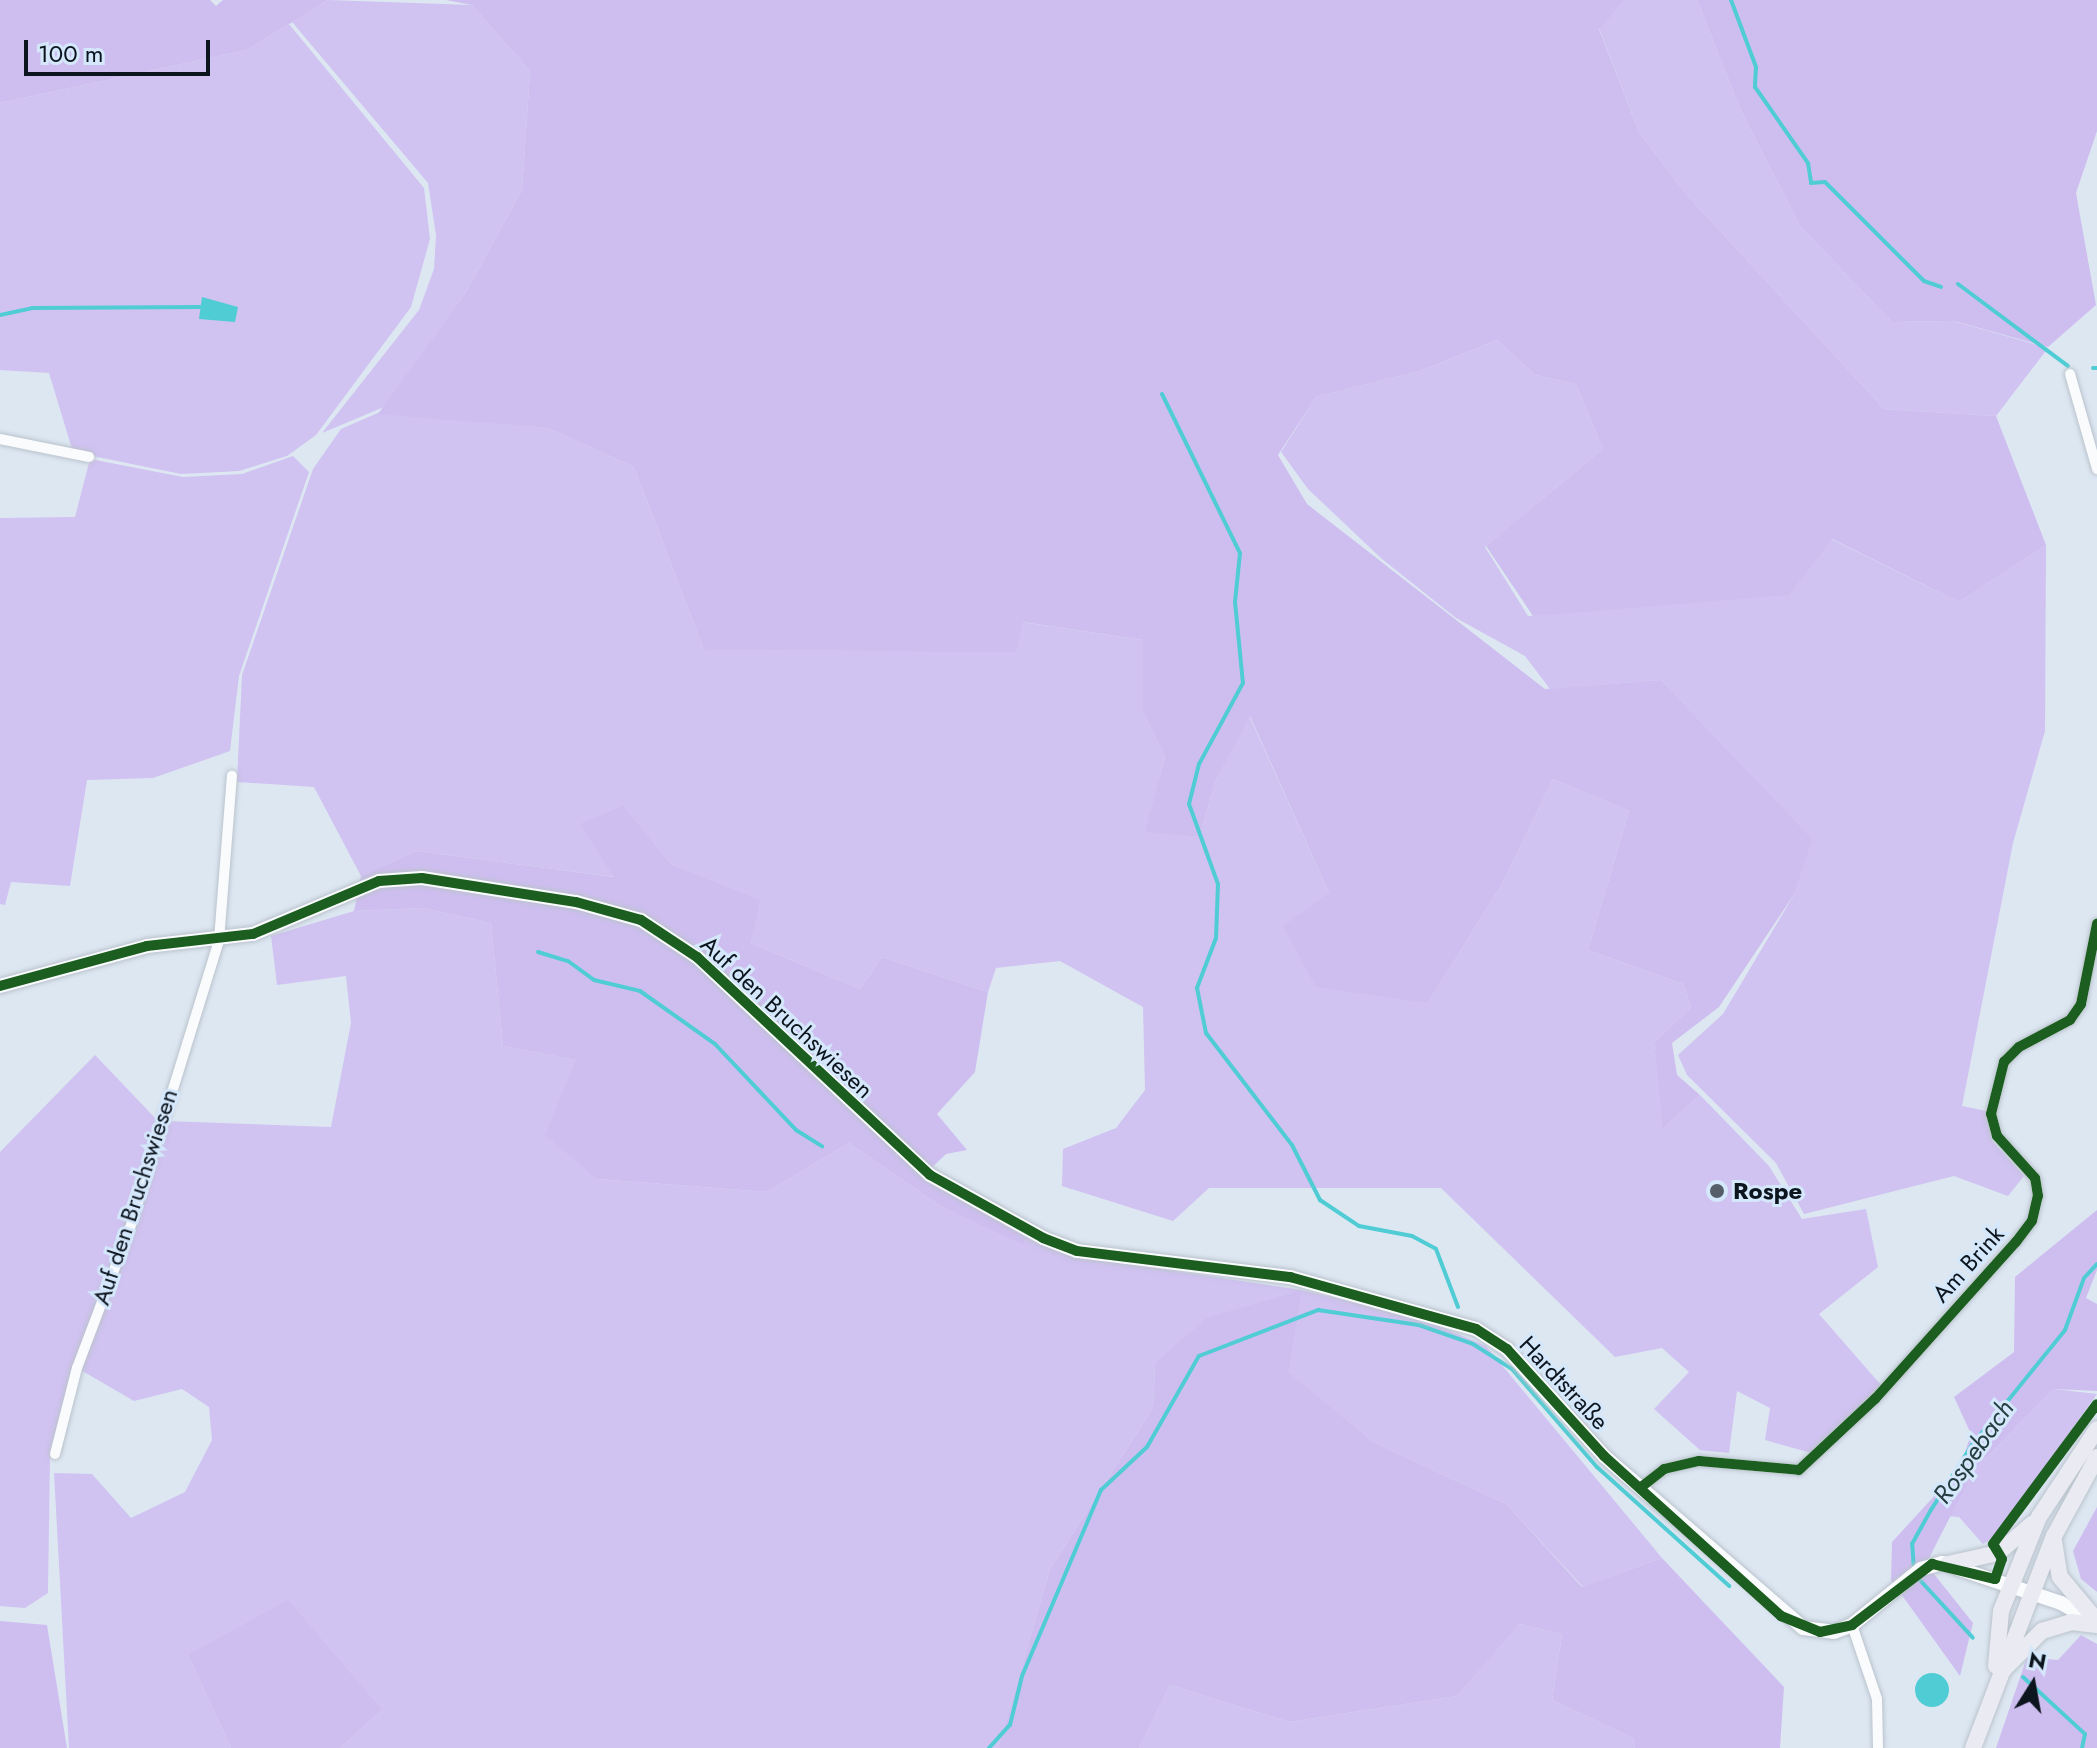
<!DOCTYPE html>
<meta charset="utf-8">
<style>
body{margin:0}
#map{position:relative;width:2097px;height:1748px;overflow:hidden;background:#dde7f2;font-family:Jost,sans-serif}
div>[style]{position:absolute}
.green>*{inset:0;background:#d0c2f1}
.forest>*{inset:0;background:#cebef0}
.water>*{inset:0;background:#50ccd4}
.round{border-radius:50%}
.stream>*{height:4px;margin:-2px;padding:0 2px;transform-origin:2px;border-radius:2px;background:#50ccd4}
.roads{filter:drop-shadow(0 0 2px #bac3cc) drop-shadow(0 0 2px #bac3cc)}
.street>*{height:10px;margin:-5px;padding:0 5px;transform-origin:5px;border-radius:5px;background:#fafbfd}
.secondary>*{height:14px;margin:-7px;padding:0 7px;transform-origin:7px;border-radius:7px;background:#fafbfd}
.primary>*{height:16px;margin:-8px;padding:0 8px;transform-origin:8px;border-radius:8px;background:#eaebf2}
.cycleway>*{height:10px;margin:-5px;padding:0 5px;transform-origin:5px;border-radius:5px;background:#1b5e20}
.dots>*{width:22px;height:22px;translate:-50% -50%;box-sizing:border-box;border:4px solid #d4e7fb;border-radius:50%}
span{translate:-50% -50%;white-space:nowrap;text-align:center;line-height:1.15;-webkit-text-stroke:6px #d4e7fb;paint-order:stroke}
.street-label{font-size:24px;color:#0c141d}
.poi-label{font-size:24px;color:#0c141d;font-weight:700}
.left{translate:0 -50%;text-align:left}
.water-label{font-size:26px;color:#243d3e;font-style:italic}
.north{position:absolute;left:1993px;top:1644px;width:80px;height:80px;-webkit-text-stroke:6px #d4e7fb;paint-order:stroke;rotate:11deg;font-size:22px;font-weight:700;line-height:32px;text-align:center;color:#0c141d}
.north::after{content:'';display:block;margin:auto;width:28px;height:36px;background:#0c141d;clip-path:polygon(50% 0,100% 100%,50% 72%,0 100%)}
.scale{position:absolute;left:24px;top:40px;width:186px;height:36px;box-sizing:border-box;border:4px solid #0c141d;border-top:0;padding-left:10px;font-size:24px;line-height:28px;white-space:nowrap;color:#0c141d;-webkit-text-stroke:6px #d4e7fb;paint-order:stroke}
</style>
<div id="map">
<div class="green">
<i style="clip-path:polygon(328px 0,472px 5px,530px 71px,522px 190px,466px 292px,384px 407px,322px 433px,419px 310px,434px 269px,436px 235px,428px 183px,292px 22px)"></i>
<i style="clip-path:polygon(1625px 0,1697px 0,1741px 111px,1800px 226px,1892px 322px,1953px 321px,2048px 348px,1996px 416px,1884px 409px,1686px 194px,1639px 132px,1599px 28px)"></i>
<i style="clip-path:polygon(289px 24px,424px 188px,430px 239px,411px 307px,316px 435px,287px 456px,239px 471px,181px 474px,73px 452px,49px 373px,0 370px,0 103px,247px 50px)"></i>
<i style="clip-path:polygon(1497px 340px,1535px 375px,1576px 384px,1603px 449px,1485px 547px,1528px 616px,1637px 606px,1831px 539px,1959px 602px,2046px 545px,2045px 731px,2013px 843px,1962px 1106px,1986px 1111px,1992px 1141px,2024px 1176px,2008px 1196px,1954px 1176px,1804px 1214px,1776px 1163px,1687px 1075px,1678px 1055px,1723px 1014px,1795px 893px,1811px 839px,1661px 680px,1550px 689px,1525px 656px,1456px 618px,1382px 559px,1308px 489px,1281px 452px,1316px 397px,1420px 371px)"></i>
<i style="clip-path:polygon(380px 412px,548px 428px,634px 467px,704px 650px,1016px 651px,1022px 622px,1143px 640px,1143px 712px,1165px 757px,1146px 831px,1199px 837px,1217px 778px,1249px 715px,1329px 893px,1428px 1003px,1502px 884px,1553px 779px,1629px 811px,1588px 950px,1683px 984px,1691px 1007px,1654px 1043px,1664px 1127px,1700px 1095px,1769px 1166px,1802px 1219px,1866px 1209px,1878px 1267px,1819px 1314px,1881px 1385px,1815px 1454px,1765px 1440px,1770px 1408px,1737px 1391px,1729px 1453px,1700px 1450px,1654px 1409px,1689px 1372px,1662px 1348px,1615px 1357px,1441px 1188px,1209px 1188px,1173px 1221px,1062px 1186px,1063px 1149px,1116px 1128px,1145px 1090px,1143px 1007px,1060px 961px,996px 968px,988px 992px,882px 957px,860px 989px,751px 943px,759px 900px,671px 864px,623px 807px,615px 877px,416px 851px,361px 876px,314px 787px,237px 782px,242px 675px,313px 469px,341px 429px)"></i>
<i style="clip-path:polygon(293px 456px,309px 472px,239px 676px,230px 751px,153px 778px,87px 780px,70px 886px,11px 882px,5px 905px,0 904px,0 518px,75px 517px,90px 459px,183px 477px,242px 474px)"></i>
<i style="clip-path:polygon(422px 908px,491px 923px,503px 1046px,576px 1060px,597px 1179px,767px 1192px,849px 1143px,942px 1207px,1024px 1244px,1024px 1236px,1067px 1255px,1302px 1290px,1422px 1319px,1486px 1346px,1662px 1558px,1583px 1587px,1506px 1504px,1375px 1443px,1287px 1372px,1301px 1291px,1155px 1363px,1153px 1408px,1050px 1569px,998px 1748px,340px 1748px,382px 1710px,188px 1655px,231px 1748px,69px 1748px,54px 1473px,92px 1474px,131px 1518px,185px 1492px,212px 1440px,209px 1407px,182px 1389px,134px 1401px,79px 1369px,165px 1121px,331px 1127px,351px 1023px,346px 976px,277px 985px,271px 936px,354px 911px)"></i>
<i style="clip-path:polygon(95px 1055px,157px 1120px,128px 1228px,50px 1456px,48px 1593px,25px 1608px,0 1606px,0 1152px)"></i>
<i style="clip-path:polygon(2054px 1389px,2097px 1394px,1996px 1536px,1983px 1544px,1959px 1517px,1947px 1516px,1974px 1470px)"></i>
<i style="clip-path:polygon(1518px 1624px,1562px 1634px,1552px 1700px,1633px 1738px,1635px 1748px,1139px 1748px,1170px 1685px,1289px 1722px,1457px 1696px)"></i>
</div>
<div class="forest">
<i style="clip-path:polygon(0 0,210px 0,216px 6px,223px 0,328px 0,247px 50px,0 103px)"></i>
<i style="clip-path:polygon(446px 0,1625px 0,1599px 29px,1639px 132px,1686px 194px,1884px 409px,1996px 416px,2046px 545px,1959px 602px,1832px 539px,1789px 595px,1533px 616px,1486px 546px,1603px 449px,1576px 384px,1535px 375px,1497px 340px,1420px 371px,1316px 397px,1278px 455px,1307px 504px,1545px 689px,1661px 680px,1812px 839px,1795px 893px,1719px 1007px,1672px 1043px,1677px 1075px,1700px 1095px,1663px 1128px,1654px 1043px,1691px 1007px,1683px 984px,1588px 950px,1629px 811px,1553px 779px,1502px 884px,1428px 1003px,1316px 987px,1283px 926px,1329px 893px,1250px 716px,1217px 778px,1199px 837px,1145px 832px,1165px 757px,1143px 712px,1143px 640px,1023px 622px,1016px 652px,704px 650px,634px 467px,548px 428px,378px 414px,466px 292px,522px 190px,530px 71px,472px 5px)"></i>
<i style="clip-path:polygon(1697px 0,2097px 0,2097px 131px,2076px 193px,2096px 305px,2048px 347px,1954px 321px,1892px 322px,1800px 226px,1741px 111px)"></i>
<i style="clip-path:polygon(623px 806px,671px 864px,760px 900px,751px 943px,860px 989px,882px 957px,988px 992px,975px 1072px,937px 1114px,967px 1150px,946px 1154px,922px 1177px,1024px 1236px,1024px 1245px,942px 1207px,849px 1143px,767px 1192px,597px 1179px,545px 1135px,576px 1060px,503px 1046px,491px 923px,422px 908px,354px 911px,361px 876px,416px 851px,614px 877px,580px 824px)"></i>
<i style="clip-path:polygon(2097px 1210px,2097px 1270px,2086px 1298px,2097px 1304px,2097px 1391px,2054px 1389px,1974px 1470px,1926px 1564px,1973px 1623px,1960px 1676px,1891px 1580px,1892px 1542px,1960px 1468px,1971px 1434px,1954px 1397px,2014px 1352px,2015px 1277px)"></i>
<i style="clip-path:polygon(1302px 1290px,1288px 1372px,1375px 1443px,1506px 1504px,1582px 1587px,1662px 1558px,1784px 1687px,1780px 1748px,1635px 1748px,1633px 1738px,1552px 1700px,1562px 1634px,1519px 1624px,1457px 1696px,1289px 1722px,1170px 1685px,1139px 1748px,998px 1748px,1050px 1569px,1153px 1408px,1155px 1363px,1207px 1318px)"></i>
<i style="clip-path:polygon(2097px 1507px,2097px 1592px,2081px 1579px,2073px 1551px)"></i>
<i style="clip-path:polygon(288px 1600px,382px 1710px,340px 1748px,231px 1748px,188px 1655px)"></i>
<i style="clip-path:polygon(0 1621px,47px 1625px,67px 1748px,0 1748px)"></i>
<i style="clip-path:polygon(2081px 1635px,2097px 1644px,2097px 1748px,1996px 1748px,2027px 1657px,2058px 1660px)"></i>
</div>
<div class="water">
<i style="clip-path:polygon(202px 297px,238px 307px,235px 322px,199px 319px)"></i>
<i class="round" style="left:1915px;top:1673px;width:34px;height:34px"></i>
</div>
<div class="stream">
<i style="left:1731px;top:0;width:72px;rotate:69.5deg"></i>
<i style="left:1756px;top:67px;width:20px;rotate:93deg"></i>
<i style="left:1755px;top:87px;width:93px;rotate:55.1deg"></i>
<i style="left:1808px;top:163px;width:20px;rotate:81deg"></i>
<i style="left:1811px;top:183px;width:14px;rotate:-4deg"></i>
<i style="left:1825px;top:182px;width:140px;rotate:45deg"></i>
<i style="left:1924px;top:281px;width:18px;rotate:19deg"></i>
<i style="left:1958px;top:284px;width:137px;rotate:36.7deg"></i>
<i style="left:0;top:315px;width:33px;rotate:-12deg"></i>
<i style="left:32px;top:308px;width:170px;rotate:-0.3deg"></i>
<i style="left:2093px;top:368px;width:4px"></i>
<i style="left:1162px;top:394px;width:177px;rotate:63.9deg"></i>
<i style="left:1240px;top:553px;width:49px;rotate:95.8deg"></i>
<i style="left:1235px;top:602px;width:81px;rotate:84.4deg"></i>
<i style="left:1243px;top:683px;width:92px;rotate:118.5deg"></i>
<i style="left:1199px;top:764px;width:41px;rotate:104deg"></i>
<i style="left:1189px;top:804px;width:85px;rotate:70.1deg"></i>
<i style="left:1218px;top:884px;width:54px;rotate:92.1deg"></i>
<i style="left:1216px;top:938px;width:53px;rotate:110.8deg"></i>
<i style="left:1197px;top:988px;width:46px;rotate:78.7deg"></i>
<i style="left:1206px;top:1033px;width:141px;rotate:52.5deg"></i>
<i style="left:1292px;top:1145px;width:62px;rotate:63deg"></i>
<i style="left:1320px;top:1200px;width:47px;rotate:33.7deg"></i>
<i style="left:1359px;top:1226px;width:54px;rotate:10.7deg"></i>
<i style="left:1412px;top:1236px;width:27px;rotate:28deg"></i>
<i style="left:1436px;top:1249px;width:62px;rotate:69.2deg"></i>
<i style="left:538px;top:952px;width:31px;rotate:17deg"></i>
<i style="left:568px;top:961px;width:32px;rotate:36deg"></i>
<i style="left:594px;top:980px;width:47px;rotate:13.4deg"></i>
<i style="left:640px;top:991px;width:92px;rotate:35.2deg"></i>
<i style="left:715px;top:1044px;width:118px;rotate:46.7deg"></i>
<i style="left:796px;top:1130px;width:31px;rotate:32deg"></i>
<i style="left:1914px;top:1570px;width:26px;rotate:-94deg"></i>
<i style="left:1912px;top:1544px;width:39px;rotate:-61deg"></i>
<i style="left:1931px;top:1510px;width:77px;rotate:-57.8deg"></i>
<i style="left:1972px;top:1445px;width:148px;rotate:-51deg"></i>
<i style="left:2065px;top:1330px;width:55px;rotate:-69.9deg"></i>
<i style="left:2084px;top:1278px;width:19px;rotate:-47deg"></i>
<i style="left:1918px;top:1578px;width:81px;rotate:47.5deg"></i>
<i style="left:2023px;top:1677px;width:84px;rotate:42.6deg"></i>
<i style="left:2085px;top:1734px;width:14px;rotate:102deg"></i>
<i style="left:989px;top:1748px;width:31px;rotate:-48deg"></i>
<i style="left:1010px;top:1725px;width:50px;rotate:-76.2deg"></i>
<i style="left:1022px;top:1676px;width:202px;rotate:-67deg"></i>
<i style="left:1101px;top:1490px;width:63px;rotate:-43.1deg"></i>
<i style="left:1147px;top:1447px;width:105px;rotate:-60.3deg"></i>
<i style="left:1199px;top:1356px;width:128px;rotate:-21.1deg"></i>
<i style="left:1318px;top:1310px;width:102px;rotate:8.4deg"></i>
<i style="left:1419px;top:1325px;width:57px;rotate:19.4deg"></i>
<i style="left:1473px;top:1344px;width:46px;rotate:32.7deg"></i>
<i style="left:1512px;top:1369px;width:130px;rotate:49.1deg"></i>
<i style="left:1597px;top:1467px;width:178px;rotate:42deg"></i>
</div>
<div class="roads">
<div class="street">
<i style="left:2070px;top:374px;width:99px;rotate:74.1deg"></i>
<i style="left:0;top:439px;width:91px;rotate:11.4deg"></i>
<i style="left:55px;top:1454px;width:89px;rotate:-75.7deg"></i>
<i style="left:77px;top:1368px;width:150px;rotate:-69.3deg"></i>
<i style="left:130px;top:1228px;width:301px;rotate:-72.8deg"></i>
<i style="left:219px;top:940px;width:165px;rotate:-85.5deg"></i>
<i style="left:1640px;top:1488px;width:31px;rotate:-38deg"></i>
<i style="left:1664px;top:1469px;width:36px;rotate:-13deg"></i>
<i style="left:1699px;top:1461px;width:100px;rotate:5.1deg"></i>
<i style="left:1799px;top:1470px;width:104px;rotate:-43.1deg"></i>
<i style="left:1875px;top:1399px;width:211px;rotate:-48.1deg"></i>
<i style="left:2016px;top:1242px;width:26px;rotate:-53deg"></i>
<i style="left:2032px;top:1221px;width:26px;rotate:-77deg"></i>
<i style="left:2038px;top:1196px;width:18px;rotate:-99deg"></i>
<i style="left:2035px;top:1178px;width:57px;rotate:-132.1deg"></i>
<i style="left:1997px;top:1136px;width:23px;rotate:-105deg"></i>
<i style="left:1991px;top:1114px;width:54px;rotate:-76deg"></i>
<i style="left:2004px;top:1062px;width:21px;rotate:-45deg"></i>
<i style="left:2019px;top:1047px;width:58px;rotate:-27.9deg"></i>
<i style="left:2070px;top:1020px;width:19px;rotate:-55deg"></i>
<i style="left:2081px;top:1004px;width:82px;rotate:-78.7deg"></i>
<i style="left:1852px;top:1625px;width:78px;rotate:71.3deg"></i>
<i style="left:1877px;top:1699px;width:49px;rotate:88.8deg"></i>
</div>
<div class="secondary">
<i style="left:0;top:986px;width:152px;rotate:-15.2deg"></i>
<i style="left:147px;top:946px;width:107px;rotate:-6.5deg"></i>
<i style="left:253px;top:934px;width:137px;rotate:-22.8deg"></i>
<i style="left:379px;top:881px;width:43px;rotate:-4deg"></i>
<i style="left:422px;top:878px;width:156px;rotate:8.9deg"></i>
<i style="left:576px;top:902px;width:67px;rotate:15.5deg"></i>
<i style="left:641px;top:920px;width:67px;rotate:33.5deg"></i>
<i style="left:697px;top:957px;width:319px;rotate:43.1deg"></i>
<i style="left:930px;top:1175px;width:129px;rotate:29.1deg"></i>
<i style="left:1043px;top:1238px;width:36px;rotate:21deg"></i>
<i style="left:1077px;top:1251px;width:215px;rotate:7deg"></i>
<i style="left:1290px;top:1277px;width:193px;rotate:15.6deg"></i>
<i style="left:1476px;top:1329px;width:37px;rotate:33deg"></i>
<i style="left:1507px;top:1349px;width:144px;rotate:47.8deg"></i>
<i style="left:1604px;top:1456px;width:263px;rotate:40.8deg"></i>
<i style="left:1803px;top:1628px;width:31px;rotate:7deg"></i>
<i style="left:1834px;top:1632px;width:19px;rotate:-21deg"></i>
<i style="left:1852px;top:1625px;width:89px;rotate:-39.1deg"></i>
<i style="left:1921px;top:1569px;width:22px;rotate:-16deg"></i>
<i style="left:1942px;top:1563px;width:126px;rotate:18.6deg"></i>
<i style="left:2061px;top:1603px;width:40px;rotate:29.7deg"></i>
</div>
<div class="primary">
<i style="left:2054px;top:1541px;width:36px;rotate:81deg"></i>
<i style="left:2060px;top:1577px;width:57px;rotate:49.9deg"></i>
<i style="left:1948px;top:1564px;width:51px;rotate:-12.4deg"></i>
<i style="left:1998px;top:1553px;width:45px;rotate:-40.5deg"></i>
<i style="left:1996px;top:1666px;width:55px;rotate:-84.8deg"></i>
<i style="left:2001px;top:1611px;width:101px;rotate:-68deg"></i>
<i style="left:2039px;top:1517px;width:105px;rotate:-56.6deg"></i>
<i style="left:2002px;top:1671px;width:57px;rotate:-45deg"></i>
<i style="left:2042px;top:1631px;width:30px;rotate:-17deg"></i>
<i style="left:2071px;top:1622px;width:26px;rotate:7deg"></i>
<i style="left:1973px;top:1748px;width:227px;rotate:-69.1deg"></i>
<i style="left:2054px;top:1536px;width:90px;rotate:-61.4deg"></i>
</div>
</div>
<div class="cycleway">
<i style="left:0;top:986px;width:152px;rotate:-15.2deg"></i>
<i style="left:147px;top:946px;width:107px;rotate:-6.5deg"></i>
<i style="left:253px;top:934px;width:137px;rotate:-22.8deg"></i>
<i style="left:379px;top:881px;width:43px;rotate:-4deg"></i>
<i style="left:422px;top:878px;width:156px;rotate:8.9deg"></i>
<i style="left:576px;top:902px;width:67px;rotate:15.5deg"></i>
<i style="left:641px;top:920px;width:67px;rotate:33.5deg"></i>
<i style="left:697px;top:957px;width:319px;rotate:43.1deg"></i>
<i style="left:930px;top:1175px;width:129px;rotate:29.1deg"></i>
<i style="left:1043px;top:1238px;width:36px;rotate:21deg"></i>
<i style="left:1077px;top:1251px;width:215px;rotate:7deg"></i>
<i style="left:1290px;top:1277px;width:193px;rotate:15.6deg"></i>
<i style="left:1476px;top:1329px;width:37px;rotate:33deg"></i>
<i style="left:1507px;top:1349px;width:144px;rotate:47.8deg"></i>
<i style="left:1604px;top:1456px;width:239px;rotate:42.1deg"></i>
<i style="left:1781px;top:1616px;width:42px;rotate:22.3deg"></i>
<i style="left:1820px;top:1632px;width:33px;rotate:-12deg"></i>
<i style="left:1852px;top:1625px;width:101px;rotate:-37.3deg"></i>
<i style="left:1932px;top:1564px;width:65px;rotate:13.4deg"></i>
<i style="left:1995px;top:1579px;width:21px;rotate:-71deg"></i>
<i style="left:2002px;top:1559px;width:17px;rotate:-121deg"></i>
<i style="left:1993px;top:1544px;width:174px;rotate:-53.4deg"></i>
<i style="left:1640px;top:1488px;width:31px;rotate:-38deg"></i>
<i style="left:1664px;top:1469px;width:36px;rotate:-13deg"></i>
<i style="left:1699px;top:1461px;width:100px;rotate:5.1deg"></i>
<i style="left:1799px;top:1470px;width:104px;rotate:-43.1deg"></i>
<i style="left:1875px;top:1399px;width:211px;rotate:-48.1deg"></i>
<i style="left:2016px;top:1242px;width:26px;rotate:-53deg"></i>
<i style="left:2032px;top:1221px;width:26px;rotate:-77deg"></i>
<i style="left:2038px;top:1196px;width:18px;rotate:-99deg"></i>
<i style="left:2035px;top:1178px;width:57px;rotate:-132.1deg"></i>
<i style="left:1997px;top:1136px;width:23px;rotate:-105deg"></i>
<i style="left:1991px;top:1114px;width:54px;rotate:-76deg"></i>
<i style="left:2004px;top:1062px;width:21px;rotate:-45deg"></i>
<i style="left:2019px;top:1047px;width:58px;rotate:-27.9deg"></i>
<i style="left:2070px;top:1020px;width:19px;rotate:-55deg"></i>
<i style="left:2081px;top:1004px;width:82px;rotate:-78.7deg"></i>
</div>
<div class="dots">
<i style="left:1717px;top:1191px;background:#555e68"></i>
</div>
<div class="street-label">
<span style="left:787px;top:1017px;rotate:43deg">Auf den Bruchswiesen</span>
<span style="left:135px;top:1197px;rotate:-72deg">Auf den Bruchswiesen</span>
<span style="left:1968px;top:1264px;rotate:-48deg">Am Brink</span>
<span style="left:1564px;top:1383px;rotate:47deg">Hardtstraße</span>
</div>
<div class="poi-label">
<span class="left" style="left:1733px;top:1191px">Rospe</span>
</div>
<div class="water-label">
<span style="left:1974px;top:1452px;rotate:-55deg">Rospebach</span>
</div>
<div class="north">N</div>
<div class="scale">100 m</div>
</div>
